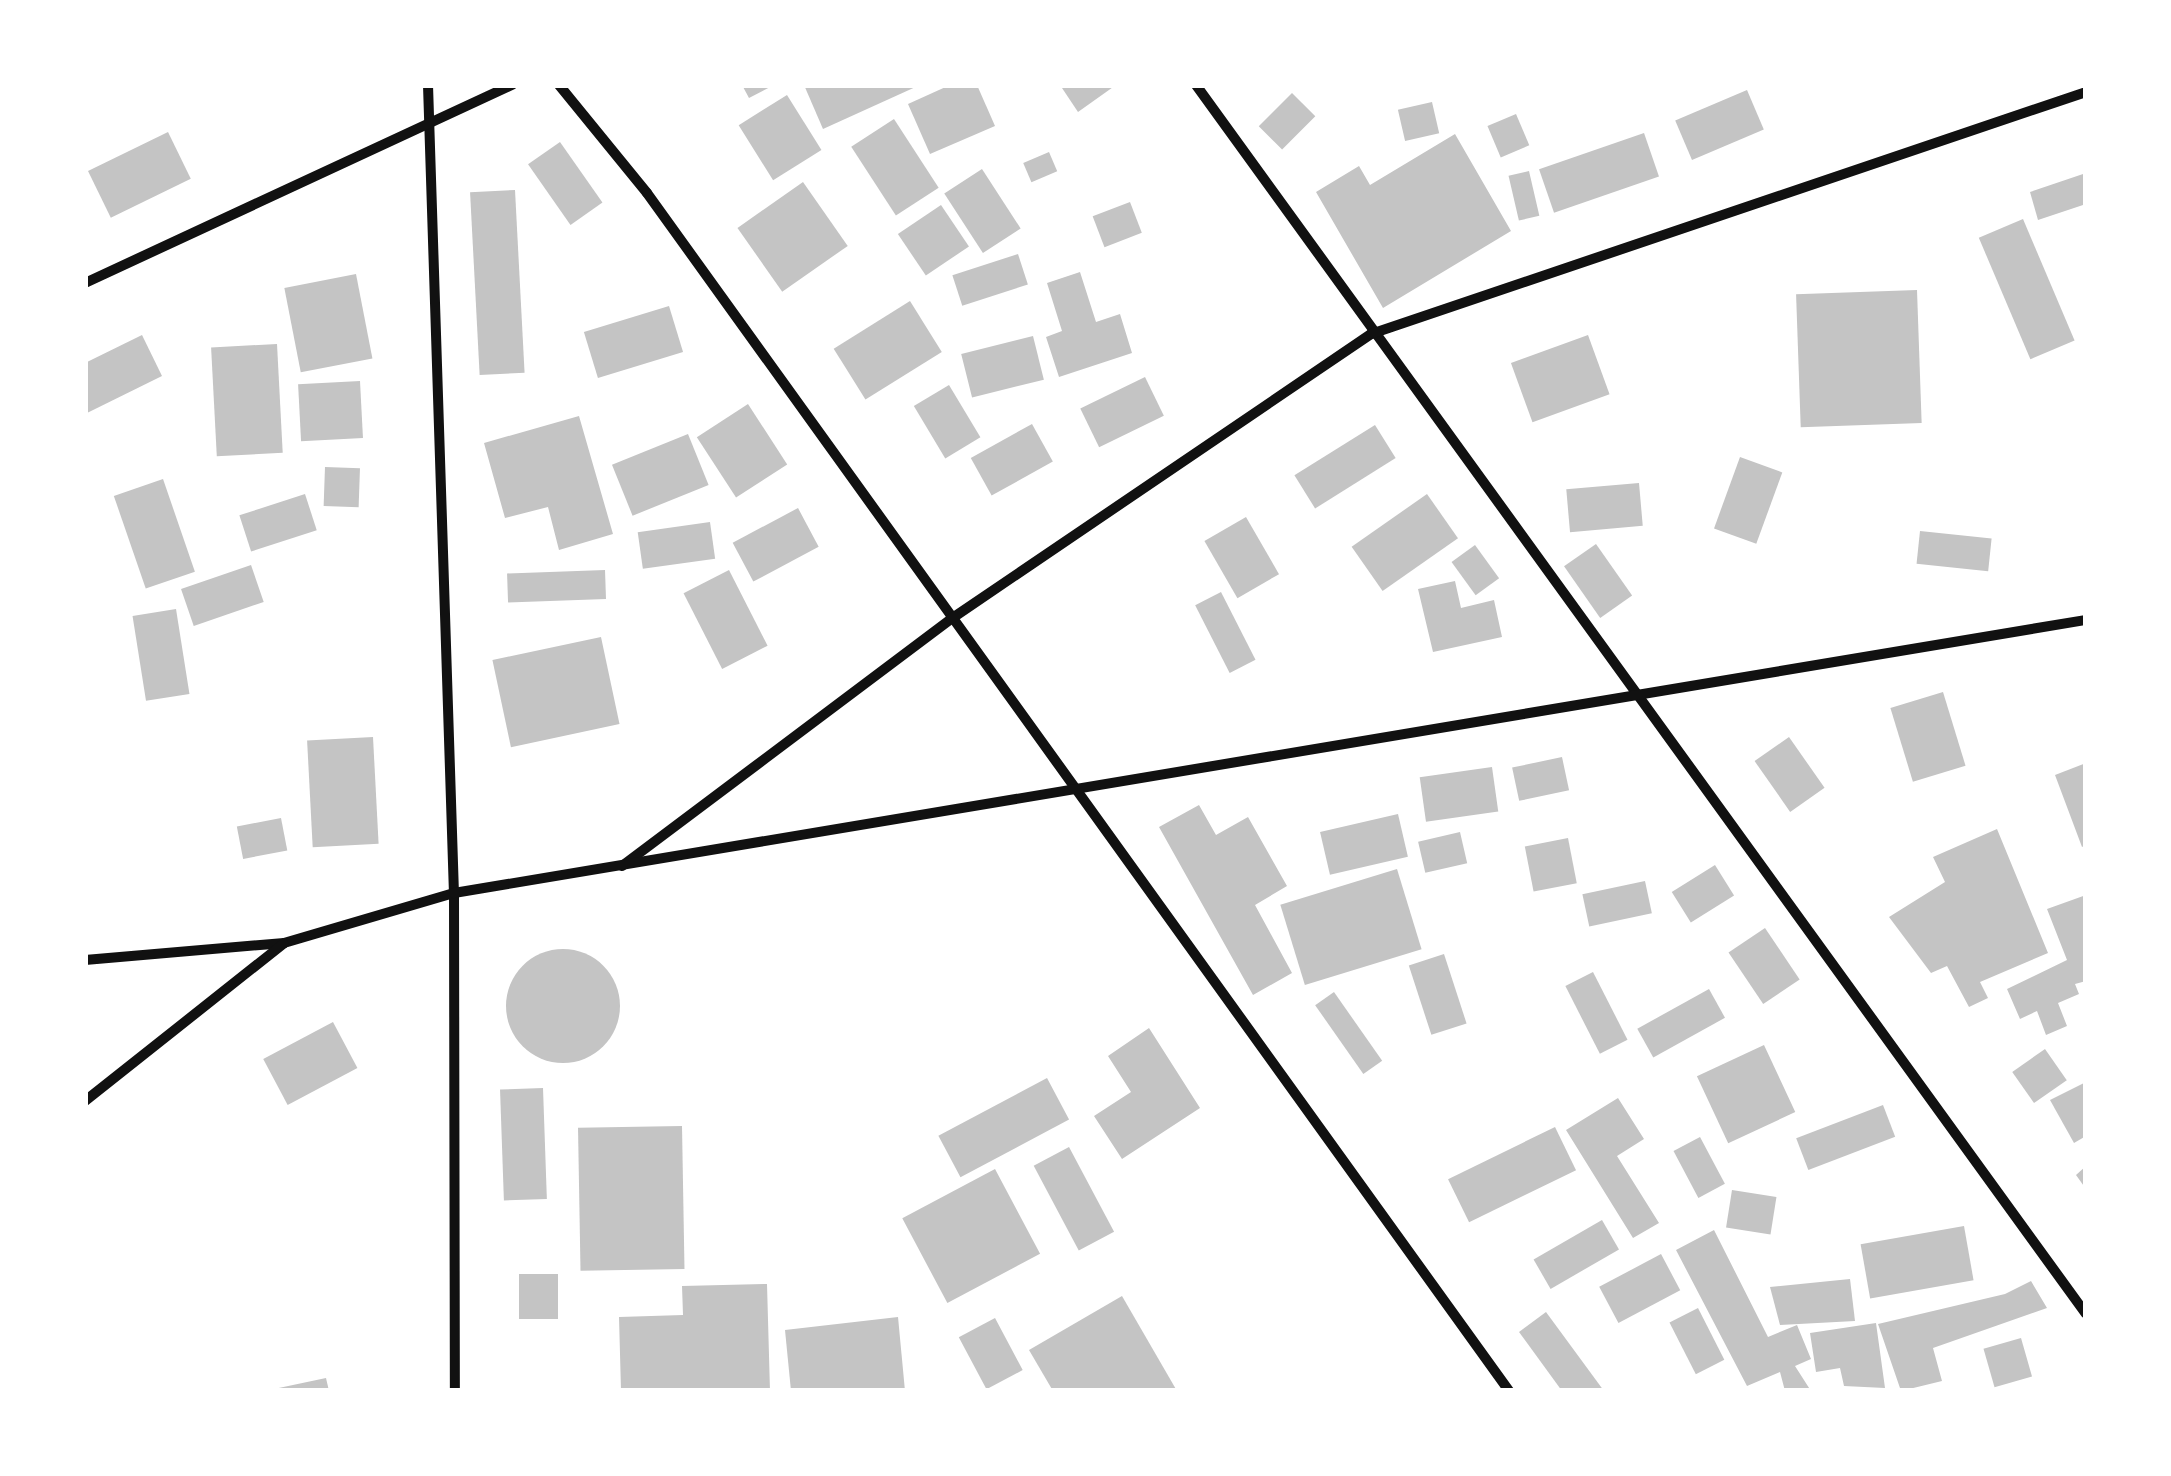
<!DOCTYPE html>
<style>
body{margin:0}
#map{position:relative;width:2171px;height:1476px;overflow:hidden;background:#fff;font-family:"Titillium Web",sans-serif}
div>[style]{position:absolute}
.building>*{inset:0;background:#c4c4c4;transform-origin:0 0}
.round{border-radius:50%}
.minor>*{height:10px;margin:-5px;padding:0 5px;transform-origin:5px;border-radius:5px;background:#111}
span{translate:-50% -50%;white-space:nowrap;text-align:center;line-height:1.15;-webkit-text-stroke:10px #fff;paint-order:stroke}
.frame{position:absolute;inset:0;border:88px solid #fff;pointer-events:none}
</style>
<div id="map">
<div class="building">
<i style="clip-path:polygon(742px 85px,774px 85px,749px 98px)"></i>
<i style="clip-path:polygon(804px 85px,920px 85px,823px 129px)"></i>
<i style="clip-path:polygon(950px 85px,977px 85px,995px 126px,930px 154px,908px 104px)"></i>
<i style="clip-path:polygon(1060px 85px,1116px 85px,1078px 112px)"></i>
<i style="left:1747px;top:90px;width:43px;height:78px;rotate:67deg"></i>
<i style="left:1292px;top:93px;width:33px;height:47px;rotate:45deg"></i>
<i style="left:787px;top:95px;width:65px;height:57px;rotate:58deg"></i>
<i style="left:1432px;top:102px;width:32px;height:35px;rotate:77deg"></i>
<i style="left:1516px;top:114px;width:34px;height:31px;rotate:67deg"></i>
<i style="left:894px;top:119px;width:82px;height:51px;rotate:57deg"></i>
<i style="left:168px;top:132px;width:52px;height:89px;rotate:64deg"></i>
<i style="left:1644px;top:133px;width:46px;height:111px;rotate:71deg"></i>
<i style="clip-path:polygon(1455px 134px,1511px 231px,1383px 308px,1316px 192px,1359px 166px,1370px 185px)"></i>
<i style="left:560px;top:142px;width:74px;height:39px;rotate:55deg"></i>
<i style="left:1049px;top:152px;width:21px;height:28px;rotate:67deg"></i>
<i style="left:982px;top:169px;width:71px;height:45px;rotate:57deg"></i>
<i style="left:1529px;top:171px;width:46px;height:21px;rotate:77deg"></i>
<i style="clip-path:polygon(2086px 173px,2086px 204px,2038px 220px,2030px 192px)"></i>
<i style="left:803px;top:182px;width:78px;height:80px;rotate:55deg"></i>
<i style="left:515px;top:190px;width:183px;height:45px;rotate:87deg"></i>
<i style="left:1130px;top:202px;width:33px;height:40px;rotate:69deg"></i>
<i style="left:941px;top:205px;width:50px;height:52px;rotate:56deg"></i>
<i style="left:2023px;top:219px;width:132px;height:48px;rotate:67deg"></i>
<i style="left:1018px;top:254px;width:32px;height:69px;rotate:72deg"></i>
<i style="clip-path:polygon(1080px 272px,1096px 322px,1120px 314px,1132px 353px,1059px 377px,1046px 337px,1062px 331px,1047px 283px)"></i>
<i style="left:356px;top:274px;width:86px;height:73px;rotate:79deg"></i>
<i style="left:1917px;top:290px;width:133px;height:121px;rotate:88deg"></i>
<i style="left:910px;top:301px;width:60px;height:90px;rotate:58deg"></i>
<i style="left:669px;top:306px;width:48px;height:89px;rotate:73deg"></i>
<i style="clip-path:polygon(142px 335px,162px 376px,85px 414px,85px 363px)"></i>
<i style="left:1588px;top:335px;width:63px;height:82px;rotate:70deg"></i>
<i style="left:1033px;top:336px;width:45px;height:74px;rotate:76deg"></i>
<i style="left:277px;top:344px;width:109px;height:66px;rotate:87deg"></i>
<i style="left:1145px;top:377px;width:43px;height:72px;rotate:64deg"></i>
<i style="left:360px;top:381px;width:57px;height:62px;rotate:87deg"></i>
<i style="left:949px;top:385px;width:61px;height:41px;rotate:59deg"></i>
<i style="left:748px;top:404px;width:72px;height:61px;rotate:57deg"></i>
<i style="clip-path:polygon(579px 416px,613px 534px,559px 550px,548px 507px,505px 518px,484px 443px)"></i>
<i style="left:1032px;top:424px;width:43px;height:70px;rotate:61deg"></i>
<i style="left:1375px;top:425px;width:39px;height:95px;rotate:58deg"></i>
<i style="left:688px;top:434px;width:55px;height:82px;rotate:68deg"></i>
<i style="left:1740px;top:457px;width:45px;height:76px;rotate:20deg"></i>
<i style="left:325px;top:467px;width:35px;height:39px;rotate:2deg"></i>
<i style="left:163px;top:479px;width:98px;height:52px;rotate:71deg"></i>
<i style="left:1639px;top:483px;width:43px;height:73px;rotate:85deg"></i>
<i style="left:305px;top:494px;width:38px;height:69px;rotate:72deg"></i>
<i style="left:1427px;top:494px;width:54px;height:92px;rotate:55deg"></i>
<i style="left:798px;top:508px;width:44px;height:74px;rotate:62deg"></i>
<i style="left:1246px;top:517px;width:66px;height:48px;rotate:60deg"></i>
<i style="left:710px;top:522px;width:37px;height:73px;rotate:82deg"></i>
<i style="left:1920px;top:531px;width:72px;height:33px;rotate:6deg"></i>
<i style="left:1596px;top:544px;width:63px;height:39px;rotate:55deg"></i>
<i style="left:1475px;top:545px;width:41px;height:29px;rotate:54deg"></i>
<i style="left:251px;top:565px;width:39px;height:74px;rotate:71deg"></i>
<i style="left:605px;top:570px;width:29px;height:98px;rotate:88deg"></i>
<i style="left:729px;top:570px;width:85px;height:51px;rotate:63deg"></i>
<i style="clip-path:polygon(1455px 581px,1461px 608px,1494px 600px,1502px 637px,1433px 652px,1418px 589px)"></i>
<i style="left:1221px;top:592px;width:76px;height:29px;rotate:63deg"></i>
<i style="left:176px;top:609px;width:86px;height:44px;rotate:81deg"></i>
<i style="left:601px;top:637px;width:89px;height:111px;rotate:78deg"></i>
<i style="left:1943px;top:692px;width:77px;height:55px;rotate:73deg"></i>
<i style="left:373px;top:737px;width:107px;height:66px;rotate:87deg"></i>
<i style="left:1789px;top:737px;width:62px;height:42px;rotate:55deg"></i>
<i style="left:1562px;top:757px;width:34px;height:51px;rotate:78deg"></i>
<i style="clip-path:polygon(2086px 763px,2086px 845px,2082px 847px,2055px 775px)"></i>
<i style="left:1492px;top:767px;width:45px;height:73px;rotate:82deg"></i>
<i style="clip-path:polygon(1199px 805px,1216px 835px,1248px 817px,1287px 886px,1255px 905px,1292px 973px,1253px 995px,1159px 827px)"></i>
<i style="left:1398px;top:814px;width:44px;height:80px;rotate:77deg"></i>
<i style="left:281px;top:818px;width:33px;height:45px;rotate:79deg"></i>
<i style="clip-path:polygon(1997px 829px,2048px 953px,1980px 982px,1988px 998px,1969px 1007px,1947px 966px,1931px 973px,1889px 917px,1945px 882px,1933px 857px)"></i>
<i style="left:1460px;top:832px;width:32px;height:43px;rotate:77deg"></i>
<i style="left:1568px;top:838px;width:46px;height:44px;rotate:79deg"></i>
<i style="left:1715px;top:865px;width:36px;height:51px;rotate:58deg"></i>
<i style="left:1397px;top:869px;width:84px;height:122px;rotate:73deg"></i>
<i style="left:1645px;top:881px;width:33px;height:64px;rotate:78deg"></i>
<i style="clip-path:polygon(2086px 895px,2086px 981px,2075px 984px,2079px 994px,2058px 1003px,2067px 1026px,2046px 1035px,2037px 1011px,2020px 1019px,2007px 989px,2067px 960px,2047px 909px)"></i>
<i style="left:1765px;top:928px;width:62px;height:44px;rotate:56deg"></i>
<i class="round" style="left:506px;top:949px;width:114px;height:114px"></i>
<i style="left:1444px;top:954px;width:73px;height:37px;rotate:72deg"></i>
<i style="left:1593px;top:972px;width:76px;height:31px;rotate:63deg"></i>
<i style="left:1709px;top:989px;width:33px;height:82px;rotate:61deg"></i>
<i style="left:1334px;top:992px;width:84px;height:23px;rotate:55deg"></i>
<i style="left:333px;top:1022px;width:52px;height:79px;rotate:62deg"></i>
<i style="clip-path:polygon(1149px 1028px,1200px 1108px,1122px 1159px,1094px 1116px,1131px 1092px,1108px 1056px)"></i>
<i style="left:1764px;top:1045px;width:74px;height:74px;rotate:65deg"></i>
<i style="left:2045px;top:1049px;width:38px;height:40px;rotate:55deg"></i>
<i style="left:1047px;top:1078px;width:47px;height:123px;rotate:62deg"></i>
<i style="clip-path:polygon(2086px 1082px,2086px 1136px,2074px 1143px,2050px 1100px)"></i>
<i style="left:543px;top:1088px;width:111px;height:43px;rotate:88deg"></i>
<i style="clip-path:polygon(1618px 1098px,1644px 1139px,1617px 1156px,1659px 1223px,1633px 1238px,1566px 1130px)"></i>
<i style="left:1883px;top:1105px;width:34px;height:93px;rotate:69deg"></i>
<i style="left:682px;top:1126px;width:143px;height:104px;rotate:89deg"></i>
<i style="left:1555px;top:1127px;width:48px;height:119px;rotate:64deg"></i>
<i style="left:1700px;top:1137px;width:53px;height:30px;rotate:62deg"></i>
<i style="left:1069px;top:1147px;width:96px;height:40px;rotate:62deg"></i>
<i style="clip-path:polygon(2086px 1166px,2086px 1189px,2076px 1175px)"></i>
<i style="left:995px;top:1169px;width:96px;height:105px;rotate:62deg"></i>
<i style="left:1732px;top:1190px;width:45px;height:38px;rotate:9deg"></i>
<i style="left:1602px;top:1220px;width:34px;height:79px;rotate:60deg"></i>
<i style="left:1964px;top:1226px;width:55px;height:105px;rotate:80deg"></i>
<i style="clip-path:polygon(1714px 1230px,1768px 1337px,1797px 1325px,1811px 1359px,1795px 1366px,1811px 1391px,1785px 1391px,1780px 1372px,1747px 1386px,1676px 1250px)"></i>
<i style="left:1661px;top:1254px;width:41px;height:70px;rotate:62deg"></i>
<i style="left:519px;top:1274px;width:39px;height:45px"></i>
<i style="clip-path:polygon(1850px 1279px,1855px 1321px,1780px 1325px,1770px 1287px)"></i>
<i style="clip-path:polygon(2031px 1281px,2047px 1308px,1933px 1348px,1942px 1381px,1901px 1391px,1878px 1324px,2005px 1294px)"></i>
<i style="clip-path:polygon(767px 1284px,770px 1391px,621px 1391px,619px 1317px,683px 1315px,682px 1286px)"></i>
<i style="clip-path:polygon(1122px 1296px,1177px 1391px,1053px 1391px,1029px 1350px)"></i>
<i style="left:1698px;top:1308px;width:58px;height:32px;rotate:63deg"></i>
<i style="clip-path:polygon(1546px 1312px,1604px 1391px,1562px 1391px,1519px 1332px)"></i>
<i style="clip-path:polygon(898px 1317px,905px 1391px,791px 1391px,785px 1330px)"></i>
<i style="left:995px;top:1318px;width:59px;height:41px;rotate:62deg"></i>
<i style="clip-path:polygon(1876px 1323px,1885px 1388px,1844px 1386px,1840px 1368px,1816px 1372px,1810px 1333px)"></i>
<i style="left:2021px;top:1338px;width:40px;height:39px;rotate:74deg"></i>
<i style="clip-path:polygon(326px 1378px,329px 1391px,275px 1391px,274px 1389px)"></i>
</div>
<div class="minor">
<i style="left:428px;top:85px;width:808px;rotate:88.16deg"></i>
<i style="left:454px;top:893px;width:498px;rotate:89.9deg"></i>
<i style="left:559px;top:85px;width:139px;rotate:50.8deg"></i>
<i style="left:647px;top:193px;width:1476px;rotate:54.26deg"></i>
<i style="left:1196px;top:85px;width:1517px;rotate:54.09deg"></i>
<i style="left:85px;top:283px;width:471px;rotate:-24.9deg"></i>
<i style="left:622px;top:866px;width:411px;rotate:-36.9deg"></i>
<i style="left:951px;top:619px;width:508px;rotate:-34.16deg"></i>
<i style="left:1371px;top:334px;width:755px;rotate:-18.7deg"></i>
<i style="left:85px;top:960px;width:200px;rotate:-4.9deg"></i>
<i style="left:284px;top:943px;width:177px;rotate:-16.4deg"></i>
<i style="left:454px;top:893px;width:1655px;rotate:-9.5deg"></i>
<i style="left:85px;top:1101px;width:253px;rotate:-38.4deg"></i>
</div>
<div class="frame"></div>
</div>
